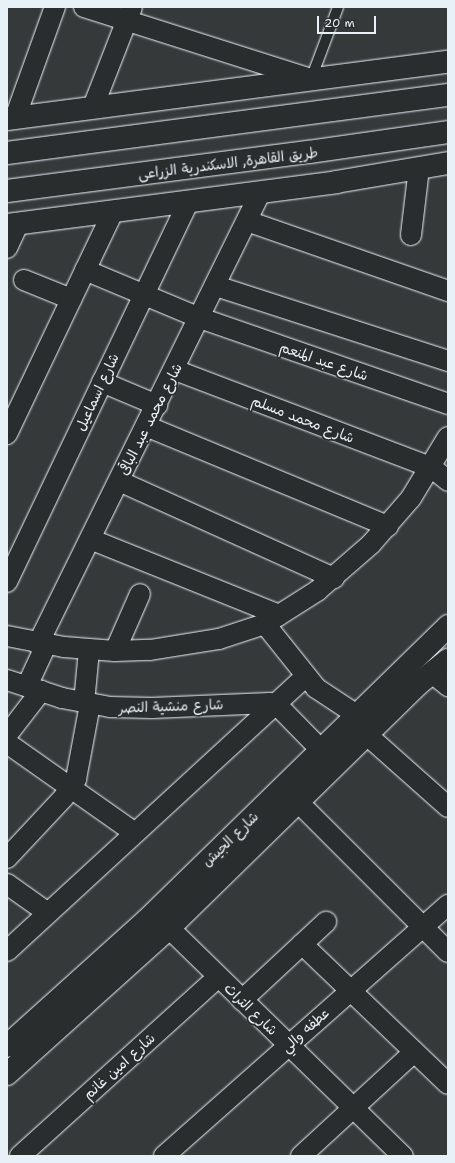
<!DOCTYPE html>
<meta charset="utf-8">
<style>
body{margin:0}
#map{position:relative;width:455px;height:1163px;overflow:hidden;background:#35393a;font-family:"Shantell Sans","Playpen Sans Arabic",sans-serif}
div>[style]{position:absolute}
.roads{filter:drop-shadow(0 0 1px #e8f1f8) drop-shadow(0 0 1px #e8f1f8)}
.service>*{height:10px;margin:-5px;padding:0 5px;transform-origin:5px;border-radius:5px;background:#2a2d2e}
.minor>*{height:20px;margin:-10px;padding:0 10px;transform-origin:10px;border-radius:10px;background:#2a2d2e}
.secondary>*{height:22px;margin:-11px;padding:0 11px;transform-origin:11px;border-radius:11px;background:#2a2d2e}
.trunk>*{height:22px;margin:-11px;padding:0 11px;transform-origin:11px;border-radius:11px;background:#2a2d2e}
span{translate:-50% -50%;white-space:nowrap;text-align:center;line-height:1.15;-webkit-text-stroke:3.5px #2a2d2e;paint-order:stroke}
.street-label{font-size:14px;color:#e8f1f8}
.frame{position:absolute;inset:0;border:8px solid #e8f1f8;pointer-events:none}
.scale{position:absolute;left:317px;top:16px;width:59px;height:18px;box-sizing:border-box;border:2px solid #e8f1f8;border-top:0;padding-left:5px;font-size:12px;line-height:14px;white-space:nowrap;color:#e8f1f8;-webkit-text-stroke:3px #2a2d2e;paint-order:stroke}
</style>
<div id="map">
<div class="roads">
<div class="service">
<i style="left:311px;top:79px;width:77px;rotate:-69.4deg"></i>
</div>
<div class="minor">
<i style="left:84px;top:7px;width:238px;rotate:17.6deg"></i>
<i style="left:93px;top:107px;width:107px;rotate:-68.7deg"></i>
<i style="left:15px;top:118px;width:118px;rotate:-70.2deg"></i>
<i style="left:247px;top:221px;width:213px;rotate:19.2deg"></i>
<i style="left:411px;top:235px;width:67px;rotate:-83.2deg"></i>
<i style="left:7px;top:248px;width:26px;rotate:-65deg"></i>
<i style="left:85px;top:270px;width:125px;rotate:22.7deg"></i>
<i style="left:200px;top:318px;width:262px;rotate:19.1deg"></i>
<i style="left:24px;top:280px;width:51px;rotate:22deg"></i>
<i style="left:216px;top:286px;width:244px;rotate:17.9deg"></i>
<i style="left:175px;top:370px;width:274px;rotate:20.8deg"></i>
<i style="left:431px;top:467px;width:22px;rotate:39deg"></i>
<i style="left:102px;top:382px;width:60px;rotate:22.7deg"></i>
<i style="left:146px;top:426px;width:262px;rotate:22.5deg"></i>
<i style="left:7px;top:434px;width:246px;rotate:-64.5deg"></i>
<i style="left:119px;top:481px;width:236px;rotate:24.3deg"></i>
<i style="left:90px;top:539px;width:204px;rotate:21.9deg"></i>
<i style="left:7px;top:582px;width:421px;rotate:-64.5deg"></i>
<i style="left:265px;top:624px;width:82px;rotate:51.4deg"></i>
<i style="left:316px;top:688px;width:49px;rotate:33.4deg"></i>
<i style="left:7px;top:636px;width:58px;rotate:10.9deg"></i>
<i style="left:64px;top:647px;width:51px;rotate:4.5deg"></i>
<i style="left:115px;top:651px;width:35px;rotate:-2deg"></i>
<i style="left:150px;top:650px;width:70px;rotate:-9.1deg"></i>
<i style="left:219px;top:639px;width:48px;rotate:-18.1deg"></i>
<i style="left:265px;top:624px;width:62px;rotate:-32.4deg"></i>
<i style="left:317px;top:591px;width:72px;rotate:-41deg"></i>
<i style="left:371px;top:544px;width:61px;rotate:-49deg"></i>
<i style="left:411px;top:498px;width:71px;rotate:-58.8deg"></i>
<i style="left:38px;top:644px;width:503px;rotate:-63.79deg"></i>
<i style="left:115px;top:651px;width:62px;rotate:-66.3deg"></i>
<i style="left:432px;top:673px;width:21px;rotate:39deg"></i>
<i style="left:7px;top:680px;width:58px;rotate:18.1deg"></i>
<i style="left:62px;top:698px;width:49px;rotate:10.6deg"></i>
<i style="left:110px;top:707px;width:42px;rotate:1.4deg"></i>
<i style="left:152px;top:708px;width:118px;rotate:-2.4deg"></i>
<i style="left:270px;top:703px;width:13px;rotate:29deg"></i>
<i style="left:281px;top:709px;width:57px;rotate:45.7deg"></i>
<i style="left:27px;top:686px;width:45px;rotate:-65.1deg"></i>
<i style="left:84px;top:703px;width:53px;rotate:-84.6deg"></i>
<i style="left:7px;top:735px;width:56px;rotate:-52.3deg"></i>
<i style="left:367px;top:735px;width:108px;rotate:41.6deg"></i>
<i style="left:7px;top:743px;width:156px;rotate:35.1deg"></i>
<i style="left:298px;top:802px;width:212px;rotate:45deg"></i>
<i style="left:7px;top:858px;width:83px;rotate:-46.9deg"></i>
<i style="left:64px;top:797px;width:22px;rotate:-56deg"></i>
<i style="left:76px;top:779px;width:76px;rotate:-79.4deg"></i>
<i style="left:7px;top:884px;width:50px;rotate:35.3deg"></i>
<i style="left:169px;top:928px;width:327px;rotate:44.3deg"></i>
<i style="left:302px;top:944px;width:202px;rotate:43.8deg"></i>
<i style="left:7px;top:951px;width:405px;rotate:-42.6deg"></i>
<i style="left:242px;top:1000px;width:115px;rotate:-42.9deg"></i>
<i style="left:20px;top:1156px;width:267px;rotate:-42.1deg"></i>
<i style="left:164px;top:1156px;width:379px;rotate:-41.5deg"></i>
<i style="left:301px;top:1156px;width:154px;rotate:-42.6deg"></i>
</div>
<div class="secondary">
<i style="left:7px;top:119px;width:445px;rotate:-7.4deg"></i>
<i style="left:7px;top:225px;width:332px;rotate:-7.4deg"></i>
<i style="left:336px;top:182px;width:114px;rotate:-9.6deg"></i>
<i style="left:7px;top:1046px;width:188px;rotate:-42deg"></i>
<i style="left:147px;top:920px;width:421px;rotate:-44.3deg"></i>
<i style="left:7px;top:1074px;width:218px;rotate:-42deg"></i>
<i style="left:169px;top:928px;width:347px;rotate:-44.4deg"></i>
<i style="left:417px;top:685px;width:40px;rotate:-39deg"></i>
</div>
<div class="trunk">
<i style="left:7px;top:153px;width:445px;rotate:-7.5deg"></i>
<i style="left:7px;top:191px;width:305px;rotate:-7.4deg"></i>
<i style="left:309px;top:152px;width:140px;rotate:-8.2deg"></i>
</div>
</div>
<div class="street-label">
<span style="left:228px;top:163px;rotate:-7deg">طريق القاهرة, الاسكندرية الزراعى</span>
<span style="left:324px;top:361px;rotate:19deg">شارع عبد المنعم</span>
<span style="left:97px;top:392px;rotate:-65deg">شارع اسماعيل</span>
<span style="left:150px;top:419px;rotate:-63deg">شارع محمد عبد الباقى</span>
<span style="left:303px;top:419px;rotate:21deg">شارع محمد مسلم</span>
<span style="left:171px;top:706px;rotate:-2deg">شارع منشية النصر</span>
<span style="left:230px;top:839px;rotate:-44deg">شارع الجيش</span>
<span style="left:251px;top:1009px;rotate:44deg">شارع التراث</span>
<span style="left:305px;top:1030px;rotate:-42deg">عطفه والي</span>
<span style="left:119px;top:1066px;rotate:-42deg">شارع امين غانم</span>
</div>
<div class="frame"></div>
<div class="scale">20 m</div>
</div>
